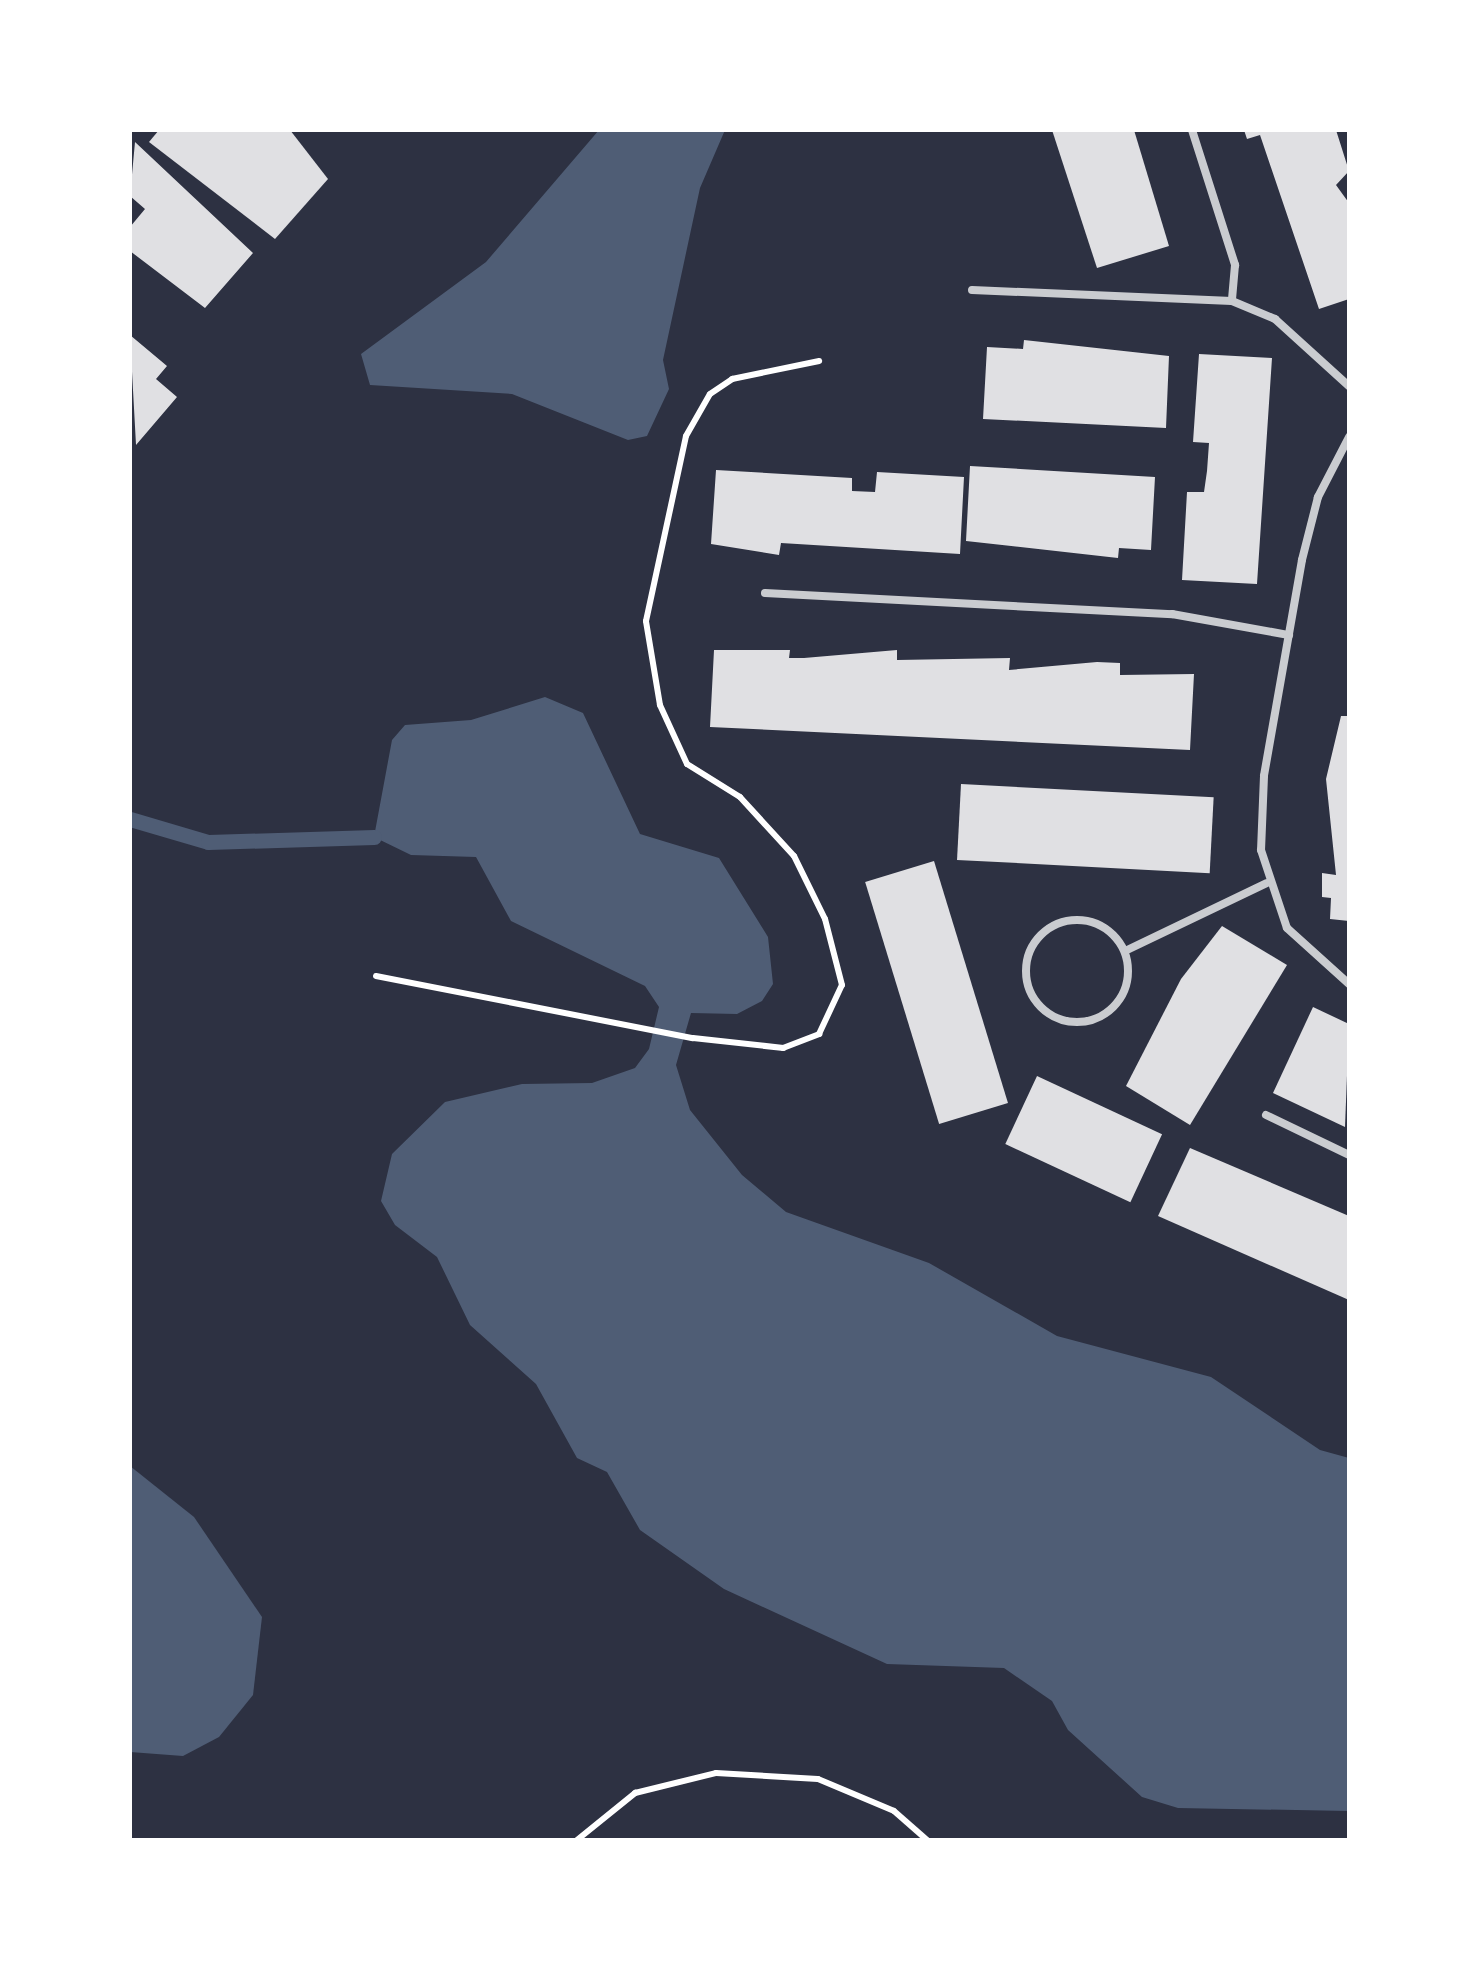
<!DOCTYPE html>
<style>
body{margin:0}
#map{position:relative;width:1479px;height:1970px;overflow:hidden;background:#2d3142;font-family:"PT Sans Narrow",sans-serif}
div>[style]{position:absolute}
.water>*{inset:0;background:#4f5d75}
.stream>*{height:15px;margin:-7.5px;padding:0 7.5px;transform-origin:7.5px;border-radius:7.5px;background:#4f5d75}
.building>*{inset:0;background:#e0e0e3;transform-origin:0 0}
.path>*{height:6px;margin:-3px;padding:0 3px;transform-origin:3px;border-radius:3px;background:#fff}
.service>*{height:8px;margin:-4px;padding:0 4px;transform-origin:4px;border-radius:4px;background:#caccd0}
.service>.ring{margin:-4px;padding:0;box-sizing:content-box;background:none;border:8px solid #caccd0;border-radius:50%}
span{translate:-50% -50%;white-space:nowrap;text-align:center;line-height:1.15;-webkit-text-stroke:8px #fff;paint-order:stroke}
.frame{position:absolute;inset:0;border:132px solid #fff;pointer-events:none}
</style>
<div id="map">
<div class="water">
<i style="clip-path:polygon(599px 130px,725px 130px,700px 188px,663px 360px,669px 389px,647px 436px,628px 440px,512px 394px,370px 385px,361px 354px,486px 262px)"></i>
<i style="clip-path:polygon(545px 697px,583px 713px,640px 834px,719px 858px,768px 937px,773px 984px,762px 1001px,737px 1014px,691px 1013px,676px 1065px,690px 1110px,742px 1175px,786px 1212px,929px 1263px,1057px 1336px,1211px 1377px,1320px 1450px,1349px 1458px,1349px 1811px,1178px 1808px,1142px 1797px,1068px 1730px,1052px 1701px,1004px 1668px,887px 1664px,724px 1589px,640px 1530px,607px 1472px,577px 1458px,536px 1384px,470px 1325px,437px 1257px,395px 1225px,381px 1201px,392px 1154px,445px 1102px,522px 1084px,592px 1083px,635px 1068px,649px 1049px,659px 1007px,645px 986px,511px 921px,476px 857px,411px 855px,374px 837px,392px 740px,405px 725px,471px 720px)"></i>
<i style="clip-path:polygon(130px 1466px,194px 1517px,262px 1617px,253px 1695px,219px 1737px,183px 1756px,130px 1752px)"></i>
</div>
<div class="stream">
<i style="left:130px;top:819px;width:81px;rotate:16.4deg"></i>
<i style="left:208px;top:842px;width:166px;rotate:-1.7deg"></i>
</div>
<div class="building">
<i style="clip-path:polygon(159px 130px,290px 130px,328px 179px,275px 239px,149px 142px)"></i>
<i style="clip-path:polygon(1052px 130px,1134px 130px,1169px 246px,1097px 268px)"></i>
<i style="clip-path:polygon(1244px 130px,1336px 130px,1349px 171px,1336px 185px,1349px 203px,1349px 299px,1319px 309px,1260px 135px,1247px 139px)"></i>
<i style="clip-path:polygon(135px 142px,253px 253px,205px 308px,130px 251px,130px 227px,145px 209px,130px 196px)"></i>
<i style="clip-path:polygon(130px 335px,167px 366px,156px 379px,177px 397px,136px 445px)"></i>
<i style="clip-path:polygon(1024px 340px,1169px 356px,1166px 428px,983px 419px,987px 347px,1023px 349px)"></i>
<i style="clip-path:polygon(1199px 354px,1272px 358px,1257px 584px,1182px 580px,1187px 492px,1204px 492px,1207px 471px,1209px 443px,1193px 442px)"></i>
<i style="clip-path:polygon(970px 466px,1155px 477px,1151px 550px,1119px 548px,1118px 558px,966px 541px)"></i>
<i style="clip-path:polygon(716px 470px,852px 478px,852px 491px,875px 492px,877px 472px,964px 477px,960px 554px,781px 543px,779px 555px,711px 544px)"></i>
<i style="clip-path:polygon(714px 650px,790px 650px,789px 658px,804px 658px,897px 650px,897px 660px,1010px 658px,1009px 670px,1097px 662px,1120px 663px,1120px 675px,1194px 674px,1190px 750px,710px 727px)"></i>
<i style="clip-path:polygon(1341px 716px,1349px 716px,1349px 921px,1330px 919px,1331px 898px,1322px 897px,1322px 873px,1336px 875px,1326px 779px)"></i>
<i style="left:961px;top:784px;width:253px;height:76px;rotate:3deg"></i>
<i style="left:934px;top:861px;width:253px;height:72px;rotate:73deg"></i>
<i style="clip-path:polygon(1222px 926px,1287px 965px,1190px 1125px,1126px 1086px,1181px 979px)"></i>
<i style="clip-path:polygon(1313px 1007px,1349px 1024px,1345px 1127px,1273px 1093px)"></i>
<i style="left:1037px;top:1076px;width:138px;height:75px;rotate:25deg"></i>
<i style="clip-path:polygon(1190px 1148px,1349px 1216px,1349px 1300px,1158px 1216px)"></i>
</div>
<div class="path">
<i style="left:376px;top:976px;width:323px;rotate:11.1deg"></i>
<i style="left:693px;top:1038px;width:91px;rotate:6.3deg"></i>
<i style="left:783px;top:1048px;width:39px;rotate:-21deg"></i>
<i style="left:819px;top:1034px;width:54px;rotate:-64.9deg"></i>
<i style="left:842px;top:985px;width:68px;rotate:-104.4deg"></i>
<i style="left:825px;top:919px;width:70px;rotate:-116.2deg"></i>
<i style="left:794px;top:856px;width:80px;rotate:-132.5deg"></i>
<i style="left:740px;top:797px;width:62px;rotate:-148.1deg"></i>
<i style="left:687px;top:764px;width:65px;rotate:-114.6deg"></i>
<i style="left:660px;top:705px;width:85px;rotate:-99.5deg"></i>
<i style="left:646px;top:621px;width:189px;rotate:-77.8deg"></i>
<i style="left:686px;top:436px;width:48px;rotate:-60.3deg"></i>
<i style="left:710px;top:394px;width:27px;rotate:-34deg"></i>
<i style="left:732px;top:379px;width:89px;rotate:-11.7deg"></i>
<i style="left:577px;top:1840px;width:75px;rotate:-39deg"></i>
<i style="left:635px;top:1793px;width:83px;rotate:-13.9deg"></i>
<i style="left:716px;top:1773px;width:102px;rotate:3.4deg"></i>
<i style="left:818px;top:1779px;width:82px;rotate:22.8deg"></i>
<i style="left:894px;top:1811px;width:44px;rotate:41.3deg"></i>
</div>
<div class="service">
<i style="left:1192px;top:130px;width:142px;rotate:72.3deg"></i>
<i style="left:1235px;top:265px;width:36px;rotate:95deg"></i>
<i style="left:972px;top:290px;width:260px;rotate:2.4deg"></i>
<i style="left:1232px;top:301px;width:47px;rotate:22.7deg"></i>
<i style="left:1275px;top:319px;width:100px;rotate:42.2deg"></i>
<i style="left:1349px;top:437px;width:68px;rotate:117.3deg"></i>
<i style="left:1318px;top:497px;width:65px;rotate:104.3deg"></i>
<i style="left:1302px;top:560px;width:219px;rotate:100deg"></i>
<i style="left:1264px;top:776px;width:74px;rotate:92.3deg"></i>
<i style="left:1261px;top:850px;width:82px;rotate:71.6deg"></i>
<i style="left:1287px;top:928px;width:84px;rotate:42.1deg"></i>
<i style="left:765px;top:593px;width:408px;rotate:3deg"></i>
<i style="left:1172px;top:614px;width:119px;rotate:10.2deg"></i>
<i class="ring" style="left:1026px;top:920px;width:94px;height:94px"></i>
<i style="left:1125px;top:951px;width:157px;rotate:-25.6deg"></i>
<i style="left:1266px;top:1115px;width:92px;rotate:25.7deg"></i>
</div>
<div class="frame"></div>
</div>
